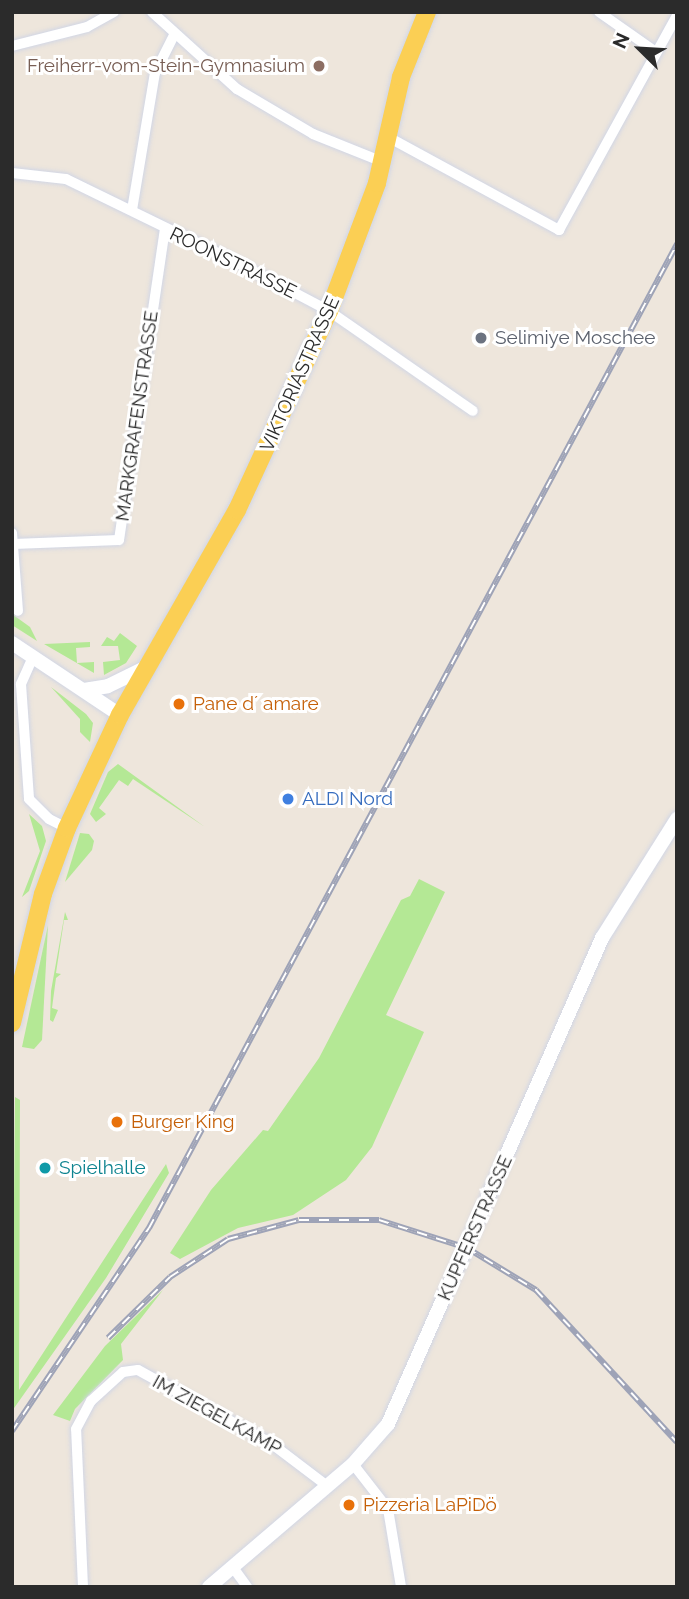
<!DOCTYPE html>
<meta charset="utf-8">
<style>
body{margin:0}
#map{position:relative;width:689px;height:1599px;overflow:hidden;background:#eee6dc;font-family:Raleway,sans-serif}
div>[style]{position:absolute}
.green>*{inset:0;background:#b4e895}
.roads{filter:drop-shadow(0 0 2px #d1d6e5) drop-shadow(0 0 2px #d1d6e5)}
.minor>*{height:10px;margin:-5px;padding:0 5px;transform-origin:5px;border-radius:5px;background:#fff}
.tertiary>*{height:14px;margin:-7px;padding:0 7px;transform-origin:7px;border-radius:7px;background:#fff}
.primary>*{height:18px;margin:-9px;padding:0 9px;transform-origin:9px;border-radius:9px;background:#fbcf54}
.rail>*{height:6px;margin-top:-3px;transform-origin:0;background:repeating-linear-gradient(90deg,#fff 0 10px,#9ea3b7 0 20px);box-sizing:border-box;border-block:2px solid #9ea3b7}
.dots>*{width:19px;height:19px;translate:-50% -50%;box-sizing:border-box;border:4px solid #fff;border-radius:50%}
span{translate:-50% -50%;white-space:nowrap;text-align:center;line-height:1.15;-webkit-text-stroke:6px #fff;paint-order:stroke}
.education-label{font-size:19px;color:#785e54}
.right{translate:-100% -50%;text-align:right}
.street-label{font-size:19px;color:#2b2b2b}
.worship-label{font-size:19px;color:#5b616d}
.left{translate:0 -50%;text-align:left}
.food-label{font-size:19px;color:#c56008}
.shop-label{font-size:19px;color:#366cbe}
.culture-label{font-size:19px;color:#0d838f}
.frame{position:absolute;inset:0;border:14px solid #2b2b2b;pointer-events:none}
.north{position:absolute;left:605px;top:14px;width:70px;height:70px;-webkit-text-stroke:5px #fff;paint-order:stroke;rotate:294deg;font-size:19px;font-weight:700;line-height:28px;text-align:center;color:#2b2b2b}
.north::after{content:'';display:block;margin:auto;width:24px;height:32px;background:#2b2b2b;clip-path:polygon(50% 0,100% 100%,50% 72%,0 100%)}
</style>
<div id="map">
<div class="green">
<i style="clip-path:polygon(12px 614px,30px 627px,37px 641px,12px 625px)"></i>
<i style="clip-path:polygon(120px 633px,137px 646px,126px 663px,104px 675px,103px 662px,120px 660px,118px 646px,101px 646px,107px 637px,114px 641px)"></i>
<i style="clip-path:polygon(90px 642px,90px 647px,76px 648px,77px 663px,94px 662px,94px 673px,44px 644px)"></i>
<i style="clip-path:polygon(51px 687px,86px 714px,93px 723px,90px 742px,80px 732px,80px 719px)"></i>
<i style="clip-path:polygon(118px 764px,205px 827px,133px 779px,128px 786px,119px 780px,99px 808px,106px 814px,96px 822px,90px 814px,108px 772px)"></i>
<i style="clip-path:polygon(29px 814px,42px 826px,46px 841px,29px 891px,22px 897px,40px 851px)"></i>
<i style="clip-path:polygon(80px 833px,89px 834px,94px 841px,92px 850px,65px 882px)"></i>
<i style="clip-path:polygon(419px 879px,445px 892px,386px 1015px,424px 1032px,372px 1147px,346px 1180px,293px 1215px,238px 1228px,180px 1259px,170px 1253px,211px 1190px,263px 1130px,268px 1131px,319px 1058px,401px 900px,410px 896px)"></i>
<i style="clip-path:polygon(65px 912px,68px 920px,64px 920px,56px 973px,61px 974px,56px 978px,52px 1008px,58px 1010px,53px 1022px,50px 1020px,51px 991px)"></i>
<i style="clip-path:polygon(48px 925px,42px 1040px,34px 1049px,22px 1047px)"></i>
<i style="clip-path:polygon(15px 1097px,20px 1100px,19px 1390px,166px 1164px,169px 1173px,106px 1278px,12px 1411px)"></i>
<i style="clip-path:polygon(163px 1290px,121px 1344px,123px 1360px,75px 1409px,70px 1421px,53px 1415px,105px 1346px)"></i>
</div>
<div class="roads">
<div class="minor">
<i style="left:152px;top:12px;width:115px;rotate:42.2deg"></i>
<i style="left:237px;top:89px;width:88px;rotate:30.6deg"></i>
<i style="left:313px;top:134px;width:75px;rotate:21.8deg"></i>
<i style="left:599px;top:12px;width:70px;rotate:35.1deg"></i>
<i style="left:12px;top:46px;width:77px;rotate:-14.2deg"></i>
<i style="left:87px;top:27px;width:31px;rotate:-29deg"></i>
<i style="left:388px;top:137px;width:195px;rotate:28.5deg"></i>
<i style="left:559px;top:230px;width:245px;rotate:-61.2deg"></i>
<i style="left:12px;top:173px;width:54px;rotate:6.3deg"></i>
<i style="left:66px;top:179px;width:194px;rotate:26deg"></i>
<i style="left:240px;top:264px;width:101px;rotate:27.8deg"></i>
<i style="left:329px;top:311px;width:175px;rotate:34.8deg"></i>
<i style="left:132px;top:210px;width:139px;rotate:-80.5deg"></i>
<i style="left:155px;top:73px;width:42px;rotate:-63.4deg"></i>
<i style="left:12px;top:533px;width:78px;rotate:85.6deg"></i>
<i style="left:13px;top:544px;width:106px;rotate:-2.2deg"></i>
<i style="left:119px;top:540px;width:314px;rotate:-81.6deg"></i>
<i style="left:33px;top:657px;width:30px;rotate:114deg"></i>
<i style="left:21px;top:684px;width:115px;rotate:86deg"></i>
<i style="left:29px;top:799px;width:28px;rotate:45deg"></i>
<i style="left:49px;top:819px;width:20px;rotate:27deg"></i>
<i style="left:353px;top:1464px;width:57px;rotate:52.1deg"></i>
<i style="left:388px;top:1509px;width:79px;rotate:80.5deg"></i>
<i style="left:232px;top:1566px;width:26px;rotate:54deg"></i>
<i style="left:83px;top:1587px;width:158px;rotate:-92.5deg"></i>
<i style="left:76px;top:1429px;width:32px;rotate:-62deg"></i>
<i style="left:91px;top:1401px;width:43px;rotate:-42.2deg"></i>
<i style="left:123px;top:1372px;width:15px;rotate:-8deg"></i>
<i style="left:138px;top:1370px;width:153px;rotate:28.9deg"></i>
<i style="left:272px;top:1444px;width:68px;rotate:37.2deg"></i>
</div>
<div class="tertiary">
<i style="left:12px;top:643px;width:130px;rotate:33.7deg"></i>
<i style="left:84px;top:690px;width:24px;rotate:-9deg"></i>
<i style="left:108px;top:686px;width:43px;rotate:-26deg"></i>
<i style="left:209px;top:1587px;width:189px;rotate:-40.5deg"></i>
<i style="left:353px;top:1464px;width:53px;rotate:-48.8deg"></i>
<i style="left:388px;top:1424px;width:531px;rotate:-66.23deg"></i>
<i style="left:602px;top:938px;width:141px;rotate:-57.8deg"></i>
</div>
<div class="primary">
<i style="left:12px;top:1023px;width:133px;rotate:-76.5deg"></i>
<i style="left:43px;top:894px;width:70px;rotate:-70deg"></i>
<i style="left:67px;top:828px;width:125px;rotate:-64.9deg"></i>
<i style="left:120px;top:715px;width:236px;rotate:-60.3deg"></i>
<i style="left:237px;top:510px;width:219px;rotate:-65.2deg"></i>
<i style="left:329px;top:311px;width:137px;rotate:-69.4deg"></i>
<i style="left:377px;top:183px;width:109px;rotate:-77.2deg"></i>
<i style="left:401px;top:77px;width:70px;rotate:-68.2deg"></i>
</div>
</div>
<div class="rail">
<i style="left:108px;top:1338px;width:87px;rotate:-44.5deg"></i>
<i style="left:170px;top:1277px;width:69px;rotate:-33.2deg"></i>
<i style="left:228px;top:1239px;width:73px;rotate:-15deg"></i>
<i style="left:299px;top:1220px;width:80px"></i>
<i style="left:379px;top:1220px;width:92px;rotate:17.7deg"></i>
<i style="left:467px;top:1248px;width:81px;rotate:31.3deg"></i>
<i style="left:536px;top:1290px;width:207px;rotate:47.2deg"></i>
<i style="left:12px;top:1431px;width:245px;rotate:-56deg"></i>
<i style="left:149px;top:1228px;width:1117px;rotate:-61.78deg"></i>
</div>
<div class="dots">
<i style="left:319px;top:66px;background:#8d6e63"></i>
<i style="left:481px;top:338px;background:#6b7280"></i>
<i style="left:179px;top:704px;background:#e8710a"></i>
<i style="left:288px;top:799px;background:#3f7fe0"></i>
<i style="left:117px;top:1122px;background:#e8710a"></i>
<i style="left:45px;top:1168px;background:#0f9aa8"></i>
<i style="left:349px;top:1505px;background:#e8710a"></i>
</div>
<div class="education-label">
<span class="right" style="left:305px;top:66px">Freiherr-vom-Stein-Gymnasium</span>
</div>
<div class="street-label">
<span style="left:233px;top:263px;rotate:26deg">ROONSTRASSE</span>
<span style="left:300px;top:374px;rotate:-66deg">VIKTORIASTRASSE</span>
<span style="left:137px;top:416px;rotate:-82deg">MARKGRAFENSTRASSE</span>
<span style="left:475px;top:1228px;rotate:-66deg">KUPFERSTRASSE</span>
<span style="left:217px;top:1415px;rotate:29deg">IM ZIEGELKAMP</span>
</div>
<div class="worship-label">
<span class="left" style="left:495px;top:338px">Selimiye Moschee</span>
</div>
<div class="food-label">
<span class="left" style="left:193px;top:704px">Pane d´ amare</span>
<span class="left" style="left:131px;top:1122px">Burger King</span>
<span class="left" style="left:363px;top:1505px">Pizzeria LaPiDö</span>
</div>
<div class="shop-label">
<span class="left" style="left:302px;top:799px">ALDI Nord</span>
</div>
<div class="culture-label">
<span class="left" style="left:59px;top:1168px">Spielhalle</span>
</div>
<div class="frame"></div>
<div class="north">N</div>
</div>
